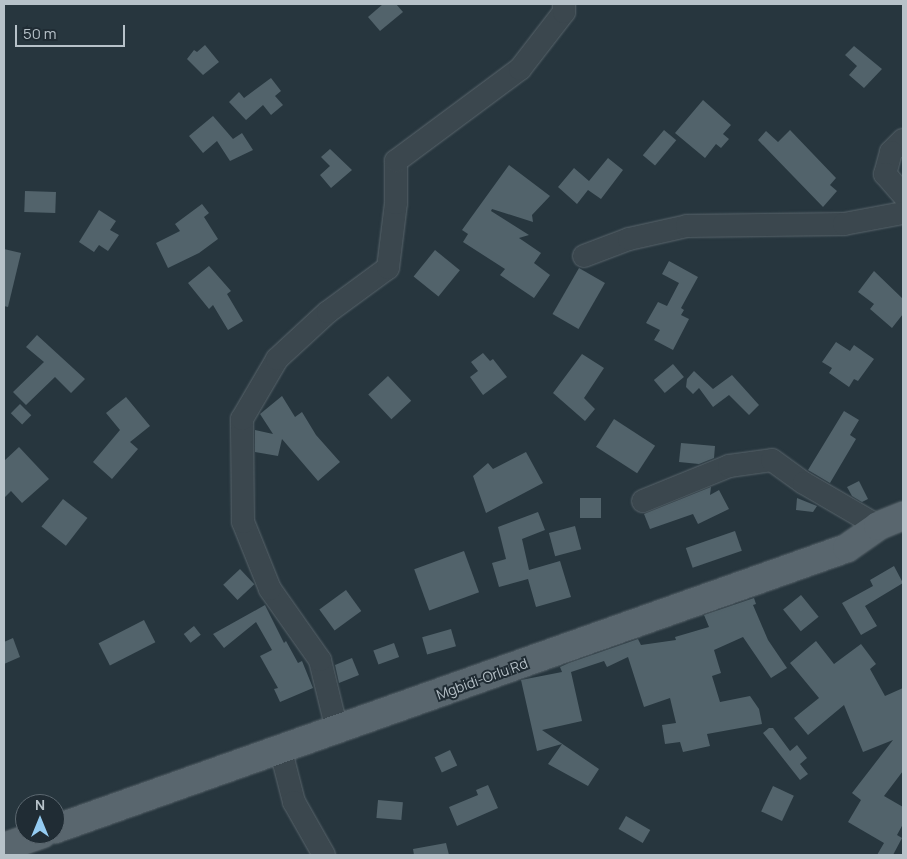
<!DOCTYPE html>
<style>
body{margin:0}
#map{position:relative;width:907px;height:859px;overflow:hidden;background:#27363e;font-family:Manrope,sans-serif}
div>[style]{position:absolute}
.building>*{inset:0;background:#52636b;transform-origin:0 0}
.roads{filter:drop-shadow(0 0 1px #59656c) drop-shadow(0 0 1px #59656c)}
.minor>*{height:22px;margin:-11px;padding:0 11px;transform-origin:11px;border-radius:11px;background:#3b474e}
.major>*{height:28px;margin:-14px;padding:0 14px;transform-origin:14px;border-radius:14px;background:#59666e}
span{translate:-50% -50%;white-space:nowrap;text-align:center;line-height:1.15;-webkit-text-stroke:4px #202c34;paint-order:stroke}
.street-label{font-size:14px;color:#b7c2c9}
.frame{position:absolute;inset:0;border:5px solid #b7c2c9;pointer-events:none}
.north{position:absolute;left:15px;top:794px;width:50px;height:50px;box-sizing:border-box;background:#202c34;border:1px solid #5c6870;border-radius:50%;rotate:0deg;font-size:14px;font-weight:700;line-height:20px;text-align:center;color:#b7c2c9}
.north::after{content:'';display:block;margin:auto;width:18px;height:22px;background:#94cbf1;clip-path:polygon(50% 0,100% 100%,50% 72%,0 100%)}
.scale{position:absolute;left:15px;top:25px;width:110px;height:22px;box-sizing:border-box;border:2px solid #b7c2c9;border-top:0;padding-left:6px;font-size:15px;line-height:18px;white-space:nowrap;color:#b7c2c9;-webkit-text-stroke:4px #202c34;paint-order:stroke}
</style>
<div id="map">
<div class="building">
<i style="clip-path:polygon(383px 4px,396px 4px,403px 12px,380px 31px,368px 17px)"></i>
<i style="clip-path:polygon(205px 45px,219px 62px,203px 75px,187px 59px,194px 50px,197px 52px)"></i>
<i style="clip-path:polygon(854px 46px,882px 69px,864px 88px,849px 75px,857px 66px,845px 55px)"></i>
<i style="clip-path:polygon(271px 78px,281px 91px,275px 96px,283px 105px,271px 115px,263px 105px,246px 120px,229px 102px,239px 92px,244px 98px)"></i>
<i style="clip-path:polygon(703px 100px,731px 125px,723px 134px,729px 139px,721px 148px,716px 144px,705px 158px,675px 133px)"></i>
<i style="clip-path:polygon(213px 116px,233px 139px,242px 133px,253px 150px,230px 161px,217px 141px,203px 153px,189px 136px)"></i>
<i style="left:664px;top:130px;width:16px;height:33px;rotate:40deg"></i>
<i style="clip-path:polygon(790px 130px,836px 178px,830px 185px,837px 191px,823px 207px,758px 140px,766px 131px,778px 142px)"></i>
<i style="clip-path:polygon(330px 149px,352px 170px,331px 188px,320px 175px,330px 166px,321px 157px)"></i>
<i style="clip-path:polygon(608px 158px,623px 170px,601px 199px,588px 190px,577px 204px,558px 187px,574px 168px,589px 181px)"></i>
<i style="clip-path:polygon(509px 165px,550px 196px,532px 215px,533px 222px,492px 209px,491px 211px,529px 235px,519px 238px,541px 253px,534px 263px,550px 275px,534px 298px,500px 275px,505px 269px,463px 242px,468px 234px,462px 230px)"></i>
<i style="left:25px;top:191px;width:31px;height:21px;rotate:2deg"></i>
<i style="clip-path:polygon(202px 204px,209px 213px,204px 217px,218px 239px,199px 253px,168px 268px,156px 243px,180px 231px,175px 224px)"></i>
<i style="clip-path:polygon(99px 210px,116px 221px,110px 230px,119px 235px,108px 251px,99px 245px,94px 252px,79px 242px)"></i>
<i style="clip-path:polygon(4px 249px,21px 253px,8px 307px,4px 306px)"></i>
<i style="left:435px;top:250px;width:32px;height:34px;rotate:39deg"></i>
<i style="clip-path:polygon(669px 261px,698px 277px,681px 308px,684px 310px,681px 315px,689px 319px,673px 350px,654px 340px,660px 330px,646px 323px,658px 302px,667px 306px,679px 283px,662px 274px)"></i>
<i style="clip-path:polygon(209px 266px,231px 291px,227px 294px,243px 321px,228px 330px,213px 305px,209px 309px,188px 283px)"></i>
<i style="left:579px;top:268px;width:30px;height:53px;rotate:30deg"></i>
<i style="clip-path:polygon(874px 271px,903px 299px,903px 314px,892px 328px,870px 309px,874px 304px,858px 292px)"></i>
<i style="clip-path:polygon(37px 335px,85px 379px,71px 393px,55px 377px,26px 405px,13px 392px,44px 362px,26px 347px)"></i>
<i style="clip-path:polygon(836px 342px,850px 351px,854px 345px,874px 359px,858px 381px,854px 379px,849px 387px,829px 373px,832px 368px,822px 362px)"></i>
<i style="clip-path:polygon(483px 353px,490px 361px,493px 359px,507px 377px,483px 395px,470px 377px,478px 371px,471px 362px)"></i>
<i style="clip-path:polygon(582px 354px,604px 368px,584px 398px,595px 409px,585px 421px,553px 393px)"></i>
<i style="left:673px;top:364px;width:17px;height:25px;rotate:50deg"></i>
<i style="clip-path:polygon(694px 371px,713px 389px,732px 375px,759px 405px,749px 415px,729px 395px,713px 407px,699px 388px,693px 394px,686px 387px,687px 379px)"></i>
<i style="left:388px;top:376px;width:34px;height:27px;rotate:47deg"></i>
<i style="clip-path:polygon(282px 396px,295px 417px,302px 412px,316px 435px,340px 462px,318px 481px,282px 439px,278px 456px,255px 452px,255px 430px,273px 434px,260px 414px)"></i>
<i style="clip-path:polygon(126px 397px,150px 426px,130px 442px,138px 449px,112px 479px,93px 462px,120px 430px,106px 413px)"></i>
<i style="left:20px;top:404px;width:16px;height:13px;rotate:45deg"></i>
<i style="clip-path:polygon(844px 411px,859px 420px,850px 435px,856px 439px,830px 483px,808px 470px)"></i>
<i style="left:614px;top:419px;width:49px;height:33px;rotate:33deg"></i>
<i style="clip-path:polygon(681px 443px,715px 446px,714px 458px,699px 464px,679px 462px)"></i>
<i style="clip-path:polygon(19px 447px,49px 479px,22px 503px,11px 491px,4px 498px,4px 461px)"></i>
<i style="clip-path:polygon(526px 452px,543px 483px,486px 513px,473px 476px,488px 463px,493px 469px)"></i>
<i style="clip-path:polygon(859px 481px,868px 499px,862px 502px,852px 496px,847px 487px)"></i>
<i style="clip-path:polygon(711px 487px,710px 495px,719px 490px,729px 509px,698px 524px,693px 514px,650px 529px,644px 514px)"></i>
<i style="left:580px;top:498px;width:21px;height:20px"></i>
<i style="clip-path:polygon(797px 498px,817px 506px,813px 512px,796px 510px)"></i>
<i style="left:63px;top:499px;width:31px;height:35px;rotate:38deg"></i>
<i style="clip-path:polygon(538px 512px,545px 530px,522px 539px,529px 570px,560px 561px,571px 597px,536px 607px,528px 579px,499px 587px,492px 563px,506px 559px,498px 527px)"></i>
<i style="left:575px;top:526px;width:24px;height:27px;rotate:75deg"></i>
<i style="left:735px;top:531px;width:21px;height:52px;rotate:71deg"></i>
<i style="left:464px;top:551px;width:44px;height:53px;rotate:70deg"></i>
<i style="clip-path:polygon(894px 566px,903px 583px,865px 606px,877px 626px,861px 635px,842px 603px,873px 586px,870px 580px)"></i>
<i style="left:240px;top:569px;width:21px;height:23px;rotate:47deg"></i>
<i style="left:346px;top:590px;width:26px;height:33px;rotate:54deg"></i>
<i style="left:801px;top:595px;width:28px;height:23px;rotate:51deg"></i>
<i style="clip-path:polygon(754px 598px,756px 604px,753px 605px,768px 640px,787px 668px,771px 678px,743px 637px,714px 650px,721px 673px,712px 676px,720px 702px,750px 696px,759px 709px,762px 724px,707px 734px,710px 746px,683px 752px,680px 742px,665px 744px,662px 725px,676px 723px,670px 698px,644px 707px,628px 657px,607px 667px,604px 661px,571px 672px,582px 721px,542px 730px,599px 769px,588px 786px,548px 764px,562px 744px,537px 751px,521px 680px,562px 672px,560px 667px,569px 663px,638px 639px,641px 645px,676px 640px,675px 637px,709px 627px,704px 615px)"></i>
<i style="clip-path:polygon(265px 605px,284px 643px,286px 641px,298px 663px,302px 661px,313px 688px,280px 702px,274px 689px,278px 688px,260px 656px,272px 650px,256px 622px,224px 648px,213px 634px)"></i>
<i style="left:144px;top:620px;width:25px;height:51px;rotate:63deg"></i>
<i style="left:194px;top:626px;width:11px;height:13px;rotate:52deg"></i>
<i style="left:451px;top:629px;width:18px;height:30px;rotate:74deg"></i>
<i style="clip-path:polygon(13px 638px,20px 657px,4px 664px,4px 642px)"></i>
<i style="clip-path:polygon(816px 641px,834px 664px,861px 644px,876px 664px,870px 669px,885px 696px,903px 688px,903px 771px,884px 796px,903px 807px,903px 824px,897px 835px,902px 838px,893px 855px,877px 855px,884px 843px,848px 822px,861px 800px,852px 793px,893px 740px,863px 752px,844px 705px,808px 735px,794px 718px,819px 698px,790px 663px)"></i>
<i style="left:394px;top:643px;width:15px;height:22px;rotate:70deg"></i>
<i style="clip-path:polygon(352px 658px,359px 675px,339px 683px,335px 665px)"></i>
<i style="clip-path:polygon(769px 728px,773px 728px,790px 751px,797px 745px,807px 758px,800px 764px,808px 774px,800px 780px,763px 733px)"></i>
<i style="left:450px;top:750px;width:17px;height:17px;rotate:65deg"></i>
<i style="clip-path:polygon(488px 785px,498px 808px,457px 826px,449px 807px,478px 795px,476px 790px)"></i>
<i style="left:773px;top:786px;width:23px;height:28px;rotate:25deg"></i>
<i style="left:378px;top:800px;width:25px;height:18px;rotate:5deg"></i>
<i style="left:626px;top:816px;width:28px;height:15px;rotate:30deg"></i>
<i style="clip-path:polygon(446px 843px,449px 855px,414px 855px,413px 849px)"></i>
</div>
<div class="roads">
<div class="minor">
<i style="left:903px;top:140px;width:17px;rotate:135deg"></i>
<i style="left:891px;top:152px;width:23px;rotate:105deg"></i>
<i style="left:885px;top:174px;width:28px;rotate:49deg"></i>
<i style="left:584px;top:256px;width:48px;rotate:-20.7deg"></i>
<i style="left:629px;top:239px;width:59px;rotate:-12.6deg"></i>
<i style="left:687px;top:226px;width:157px;rotate:-0.7deg"></i>
<i style="left:844px;top:224px;width:60px;rotate:-10.6deg"></i>
<i style="left:643px;top:501px;width:93px;rotate:-22.1deg"></i>
<i style="left:729px;top:466px;width:43px;rotate:-7.9deg"></i>
<i style="left:772px;top:460px;width:39px;rotate:36deg"></i>
<i style="left:804px;top:483px;width:86px;rotate:30.2deg"></i>
<i style="left:337px;top:730px;width:72px;rotate:-103.7deg"></i>
<i style="left:320px;top:660px;width:87px;rotate:-125.2deg"></i>
<i style="left:270px;top:589px;width:72px;rotate:-111.9deg"></i>
<i style="left:243px;top:522px;width:103px;rotate:-90.6deg"></i>
<i style="left:242px;top:419px;width:69px;rotate:-59.7deg"></i>
<i style="left:277px;top:359px;width:69px;rotate:-42.7deg"></i>
<i style="left:328px;top:312px;width:74px;rotate:-36.3deg"></i>
<i style="left:388px;top:268px;width:65px;rotate:-83deg"></i>
<i style="left:396px;top:203px;width:42px;rotate:-90deg"></i>
<i style="left:396px;top:161px;width:154px;rotate:-36.6deg"></i>
<i style="left:520px;top:69px;width:72px;rotate:-52.3deg"></i>
<i style="left:564px;top:12px;width:8px;rotate:-90deg"></i>
<i style="left:281px;top:751px;width:53px;rotate:75.7deg"></i>
<i style="left:294px;top:802px;width:61px;rotate:60.5deg"></i>
</div>
<div class="major">
<i style="left:55px;top:829px;width:840px;rotate:-19.53deg"></i>
<i style="left:847px;top:548px;width:38px;rotate:-35deg"></i>
<i style="left:878px;top:526px;width:27px;rotate:-22deg"></i>
<i style="left:4px;top:847px;width:40px;rotate:-18.9deg"></i>
</div>
</div>
<div class="street-label">
<span style="left:482px;top:679px;rotate:-20deg">Mgbidi-Orlu Rd</span>
</div>
<div class="frame"></div>
<div class="north">N</div>
<div class="scale">50 m</div>
</div>
